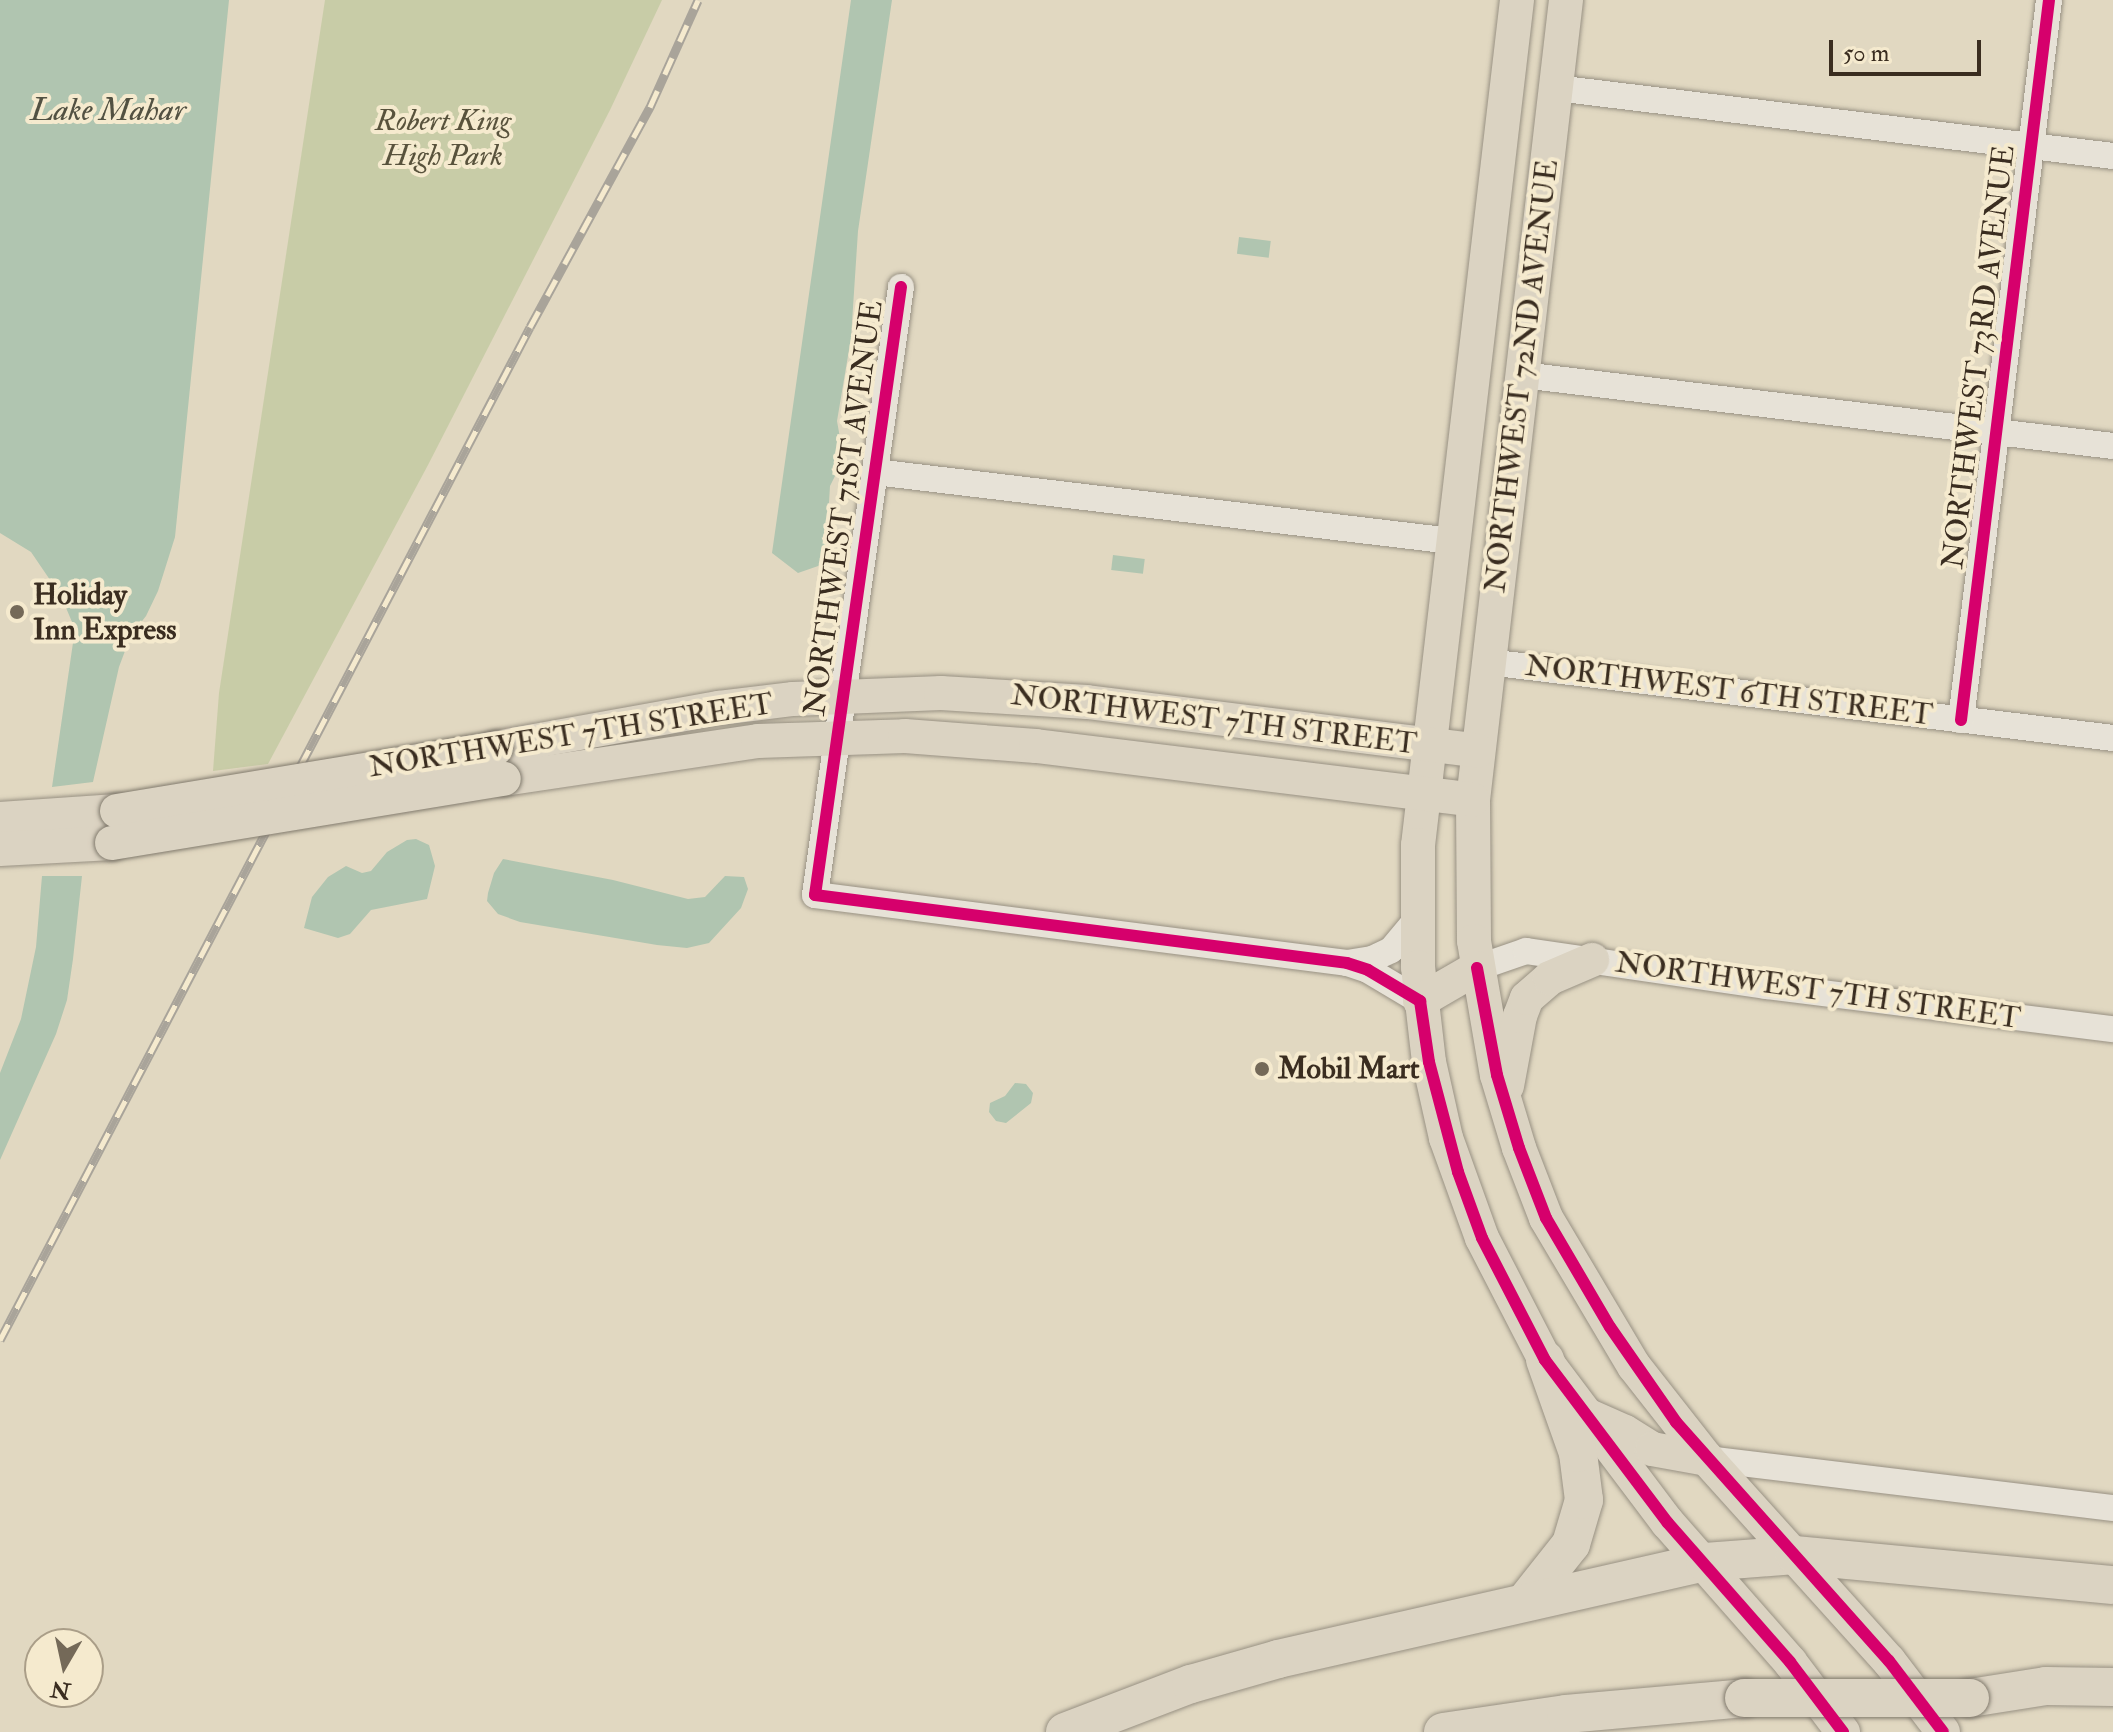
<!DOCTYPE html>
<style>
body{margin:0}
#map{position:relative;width:2113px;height:1732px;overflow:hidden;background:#e1d8c1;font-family:"IM FELL Double Pica",serif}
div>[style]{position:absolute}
.green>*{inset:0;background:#c8cca7}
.water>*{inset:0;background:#b0c5b0;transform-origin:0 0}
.roads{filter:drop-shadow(0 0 2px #989183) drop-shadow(0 0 2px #989183)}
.minor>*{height:26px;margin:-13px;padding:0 13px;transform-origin:13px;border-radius:13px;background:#e7e2d7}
.major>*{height:34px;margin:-17px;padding:0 17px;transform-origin:17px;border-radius:17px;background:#dbd3c2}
.highway>*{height:38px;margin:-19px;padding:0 19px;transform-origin:19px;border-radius:19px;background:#dbd3c2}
.rail>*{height:9px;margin-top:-4.5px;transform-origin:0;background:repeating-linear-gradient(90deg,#f5eace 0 18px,#a9a49a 0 36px);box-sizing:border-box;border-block:2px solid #a9a49a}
.bridges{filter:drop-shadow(0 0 2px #817a6d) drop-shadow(0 0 2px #817a6d)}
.major-bridge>*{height:34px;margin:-17px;padding:0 17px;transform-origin:17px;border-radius:17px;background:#dbd3c2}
.highway-bridge>*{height:38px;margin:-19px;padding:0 19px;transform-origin:19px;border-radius:19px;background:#dbd3c2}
.cycleway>*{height:12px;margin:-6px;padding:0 6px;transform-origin:6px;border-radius:6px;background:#d6006c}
.dots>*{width:22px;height:22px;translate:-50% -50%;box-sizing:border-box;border:4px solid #f5eace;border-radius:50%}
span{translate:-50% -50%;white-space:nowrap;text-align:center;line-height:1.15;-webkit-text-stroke:8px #f5eace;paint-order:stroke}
.park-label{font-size:30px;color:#58523c;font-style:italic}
.street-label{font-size:30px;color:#3a2d20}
.poi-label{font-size:30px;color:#3a2d20;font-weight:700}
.left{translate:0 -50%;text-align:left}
.water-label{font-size:32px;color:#525142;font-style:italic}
.north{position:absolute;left:24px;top:1628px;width:80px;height:80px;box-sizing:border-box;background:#f5eace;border:2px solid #aa9e88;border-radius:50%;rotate:189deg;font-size:22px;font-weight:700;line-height:32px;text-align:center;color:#3a2d20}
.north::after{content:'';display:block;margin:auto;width:28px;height:36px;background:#746958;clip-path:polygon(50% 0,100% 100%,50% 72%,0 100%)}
.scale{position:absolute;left:1829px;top:40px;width:152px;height:36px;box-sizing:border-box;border:4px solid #3a2d20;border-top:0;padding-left:10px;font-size:24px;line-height:28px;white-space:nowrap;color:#3a2d20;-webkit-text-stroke:6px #f5eace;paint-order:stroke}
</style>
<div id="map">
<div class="green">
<i style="clip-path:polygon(325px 0,662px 0,610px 110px,428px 465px,268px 764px,213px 771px,219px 693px)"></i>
</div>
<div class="water">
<i style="clip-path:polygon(0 0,229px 0,175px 537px,158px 591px,146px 616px,131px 635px,119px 667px,93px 782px,52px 787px,75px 629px,61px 596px,31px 552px,0 533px)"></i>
<i style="clip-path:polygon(851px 0,892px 0,858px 231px,851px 338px,837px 421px,840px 438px,834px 457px,836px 474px,830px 486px,826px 553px,821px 565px,798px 573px,772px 553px)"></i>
<i style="left:1239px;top:237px;width:32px;height:17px;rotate:7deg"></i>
<i style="left:1113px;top:555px;width:32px;height:15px;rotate:7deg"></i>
<i style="clip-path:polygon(416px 839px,429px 845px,435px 866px,427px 899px,371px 910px,350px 934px,338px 938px,304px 928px,312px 897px,328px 877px,346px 866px,362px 873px,371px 871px,387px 852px,407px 840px)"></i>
<i style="clip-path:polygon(503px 859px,613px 880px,688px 899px,705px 897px,725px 876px,744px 877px,748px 889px,741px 908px,709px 943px,687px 948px,657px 945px,520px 922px,498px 914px,487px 901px,488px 893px,494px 873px)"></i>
<i style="clip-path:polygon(42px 876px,82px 876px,73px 959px,67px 1000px,56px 1034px,0 1160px,0 1073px,21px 1019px,36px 947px)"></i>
<i style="clip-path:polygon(1015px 1083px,1026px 1084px,1033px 1093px,1031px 1103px,1006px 1123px,996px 1121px,989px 1112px,990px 1103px,1005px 1096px)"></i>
</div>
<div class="roads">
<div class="minor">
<i style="left:1556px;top:88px;width:561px;rotate:6.96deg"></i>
<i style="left:901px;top:287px;width:614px;rotate:98.05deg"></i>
<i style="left:815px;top:895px;width:536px;rotate:7.28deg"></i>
<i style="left:1347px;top:963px;width:22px;rotate:18deg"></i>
<i style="left:1368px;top:970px;width:61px;rotate:30.8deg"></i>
<i style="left:1522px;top:375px;width:595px;rotate:6.85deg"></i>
<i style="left:875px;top:472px;width:581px;rotate:6.82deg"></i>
<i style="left:1488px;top:662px;width:630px;rotate:6.93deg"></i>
<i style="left:1961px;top:720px;width:725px;rotate:-83.03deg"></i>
<i style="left:1347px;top:963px;width:25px;rotate:-9deg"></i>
<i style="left:1372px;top:959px;width:21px;rotate:-25deg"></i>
<i style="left:1391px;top:950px;width:39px;rotate:-50deg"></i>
<i style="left:1477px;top:968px;width:52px;rotate:-19.1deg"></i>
<i style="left:1526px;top:951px;width:243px;rotate:8.3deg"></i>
<i style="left:1766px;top:986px;width:350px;rotate:7.1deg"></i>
<i style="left:1707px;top:1459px;width:409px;rotate:6.9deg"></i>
</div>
<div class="major">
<i style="left:1517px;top:0;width:851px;rotate:96.68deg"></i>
<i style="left:1418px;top:845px;width:122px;rotate:90deg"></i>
<i style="left:1418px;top:967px;width:96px;rotate:83.4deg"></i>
<i style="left:1429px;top:1062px;width:78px;rotate:77.4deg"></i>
<i style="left:1446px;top:1138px;width:106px;rotate:70.2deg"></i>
<i style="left:1482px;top:1238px;width:137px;rotate:62.7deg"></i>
<i style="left:1545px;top:1360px;width:204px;rotate:53deg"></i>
<i style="left:1668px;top:1523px;width:185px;rotate:48.7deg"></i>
<i style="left:1790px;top:1662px;width:88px;rotate:52.9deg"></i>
<i style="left:1566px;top:0;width:805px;rotate:96.63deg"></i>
<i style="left:1473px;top:800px;width:141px;rotate:89.6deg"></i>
<i style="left:1474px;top:941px;width:136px;rotate:80.3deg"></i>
<i style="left:1497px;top:1075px;width:76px;rotate:73.2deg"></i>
<i style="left:1519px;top:1148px;width:75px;rotate:68.9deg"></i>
<i style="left:1546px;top:1218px;width:172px;rotate:59.3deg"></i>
<i style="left:1634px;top:1366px;width:118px;rotate:51.9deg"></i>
<i style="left:1707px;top:1459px;width:272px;rotate:48deg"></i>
<i style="left:1889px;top:1661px;width:89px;rotate:52.7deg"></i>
<i style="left:496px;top:748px;width:227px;rotate:-10.2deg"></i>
<i style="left:719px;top:708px;width:75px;rotate:-6.9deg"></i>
<i style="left:793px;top:699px;width:148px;rotate:-2.3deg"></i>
<i style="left:941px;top:693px;width:146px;rotate:3.5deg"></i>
<i style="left:1087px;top:702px;width:394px;rotate:7.1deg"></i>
<i style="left:504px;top:779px;width:257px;rotate:-8.5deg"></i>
<i style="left:758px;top:741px;width:147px;rotate:-1.9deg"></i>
<i style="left:905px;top:736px;width:131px;rotate:4.4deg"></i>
<i style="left:1036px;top:746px;width:440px;rotate:7deg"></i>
<i style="left:0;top:819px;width:117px;rotate:-3.9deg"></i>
<i style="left:0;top:849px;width:112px;rotate:-3.1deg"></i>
<i style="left:1420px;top:1001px;width:66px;rotate:-30.1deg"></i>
<i style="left:1507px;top:1086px;width:71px;rotate:-79.5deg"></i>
<i style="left:1520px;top:1016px;width:19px;rotate:-69deg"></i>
<i style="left:1527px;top:998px;width:30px;rotate:-41deg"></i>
<i style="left:1550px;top:978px;width:46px;rotate:-23.2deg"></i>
<i style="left:1589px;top:1416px;width:39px;rotate:24deg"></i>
<i style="left:1625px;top:1432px;width:32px;rotate:32deg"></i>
<i style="left:1652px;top:1449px;width:56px;rotate:10.3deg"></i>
</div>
<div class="highway">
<i style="left:1525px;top:1602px;width:74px;rotate:-51.6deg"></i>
<i style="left:1571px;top:1544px;width:46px;rotate:-73.5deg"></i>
<i style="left:1584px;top:1500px;width:47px;rotate:-97.3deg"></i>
<i style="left:1578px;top:1453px;width:99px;rotate:-109.5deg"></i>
<i style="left:1970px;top:1698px;width:77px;rotate:-9deg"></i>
<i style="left:2046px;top:1686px;width:67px;rotate:0.9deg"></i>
<i style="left:1065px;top:1732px;width:135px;rotate:-20.9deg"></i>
<i style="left:1191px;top:1684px;width:91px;rotate:-16deg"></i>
<i style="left:1278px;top:1659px;width:438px;rotate:-12.8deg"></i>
<i style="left:1705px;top:1562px;width:90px;rotate:-4.4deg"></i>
<i style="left:1795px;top:1555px;width:319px;rotate:5.4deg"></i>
<i style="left:1443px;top:1732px;width:124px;rotate:-8.3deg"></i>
<i style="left:1566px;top:1714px;width:179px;rotate:-5.1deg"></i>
</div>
</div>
<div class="rail">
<i style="left:0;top:1340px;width:1143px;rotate:-62.38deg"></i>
<i style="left:530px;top:327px;width:251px;rotate:-61.4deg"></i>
<i style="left:650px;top:107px;width:117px;rotate:-65.8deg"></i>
</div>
<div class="bridges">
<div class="major-bridge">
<i style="left:117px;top:811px;width:384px;rotate:-9.4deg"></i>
<i style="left:112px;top:843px;width:397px;rotate:-9.3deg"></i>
</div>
<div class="highway-bridge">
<i style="left:1744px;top:1698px;width:226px"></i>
</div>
</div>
<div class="cycleway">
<i style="left:901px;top:287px;width:614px;rotate:98.05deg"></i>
<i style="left:815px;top:895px;width:536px;rotate:7.28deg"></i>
<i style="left:1347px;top:963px;width:22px;rotate:18deg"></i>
<i style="left:1368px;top:970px;width:61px;rotate:30.8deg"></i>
<i style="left:1420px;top:1001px;width:62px;rotate:81.6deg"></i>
<i style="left:1429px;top:1062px;width:114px;rotate:75.2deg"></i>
<i style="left:1458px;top:1172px;width:70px;rotate:70deg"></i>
<i style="left:1482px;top:1238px;width:137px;rotate:62.7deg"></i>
<i style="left:1545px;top:1360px;width:204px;rotate:53deg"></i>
<i style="left:1668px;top:1523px;width:185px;rotate:48.7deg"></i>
<i style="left:1790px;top:1662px;width:88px;rotate:52.9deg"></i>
<i style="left:1961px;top:720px;width:725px;rotate:-83.03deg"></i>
<i style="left:1477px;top:968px;width:109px;rotate:79.4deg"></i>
<i style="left:1497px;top:1075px;width:76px;rotate:73.2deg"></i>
<i style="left:1519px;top:1148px;width:75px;rotate:68.9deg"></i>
<i style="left:1546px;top:1218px;width:126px;rotate:59.6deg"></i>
<i style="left:1610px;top:1327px;width:116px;rotate:55.2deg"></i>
<i style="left:1676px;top:1422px;width:320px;rotate:48.3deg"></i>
<i style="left:1889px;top:1661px;width:89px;rotate:52.7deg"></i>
</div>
<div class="dots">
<i style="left:17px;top:612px;background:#746958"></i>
<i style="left:1262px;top:1069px;background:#746958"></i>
</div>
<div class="park-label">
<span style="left:443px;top:138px">Robert King<br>High Park</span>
</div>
<div class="street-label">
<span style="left:1979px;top:357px;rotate:-83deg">NORTHWEST 73RD AVENUE</span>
<span style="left:1522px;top:376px;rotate:-83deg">NORTHWEST 72ND AVENUE</span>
<span style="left:844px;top:508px;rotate:-82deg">NORTHWEST 71ST AVENUE</span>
<span style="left:1729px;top:691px;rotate:7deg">NORTHWEST 6TH STREET</span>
<span style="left:1214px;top:720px;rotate:7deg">NORTHWEST 7TH STREET</span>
<span style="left:571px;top:736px;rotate:-9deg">NORTHWEST 7TH STREET</span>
<span style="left:1818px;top:991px;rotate:8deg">NORTHWEST 7TH STREET</span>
</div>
<div class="poi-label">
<span class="left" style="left:33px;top:612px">Holiday<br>Inn Express</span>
<span class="left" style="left:1278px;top:1069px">Mobil Mart</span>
</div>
<div class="water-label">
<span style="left:108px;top:110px">Lake Mahar</span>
</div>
<div class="north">N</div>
<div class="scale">50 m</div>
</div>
